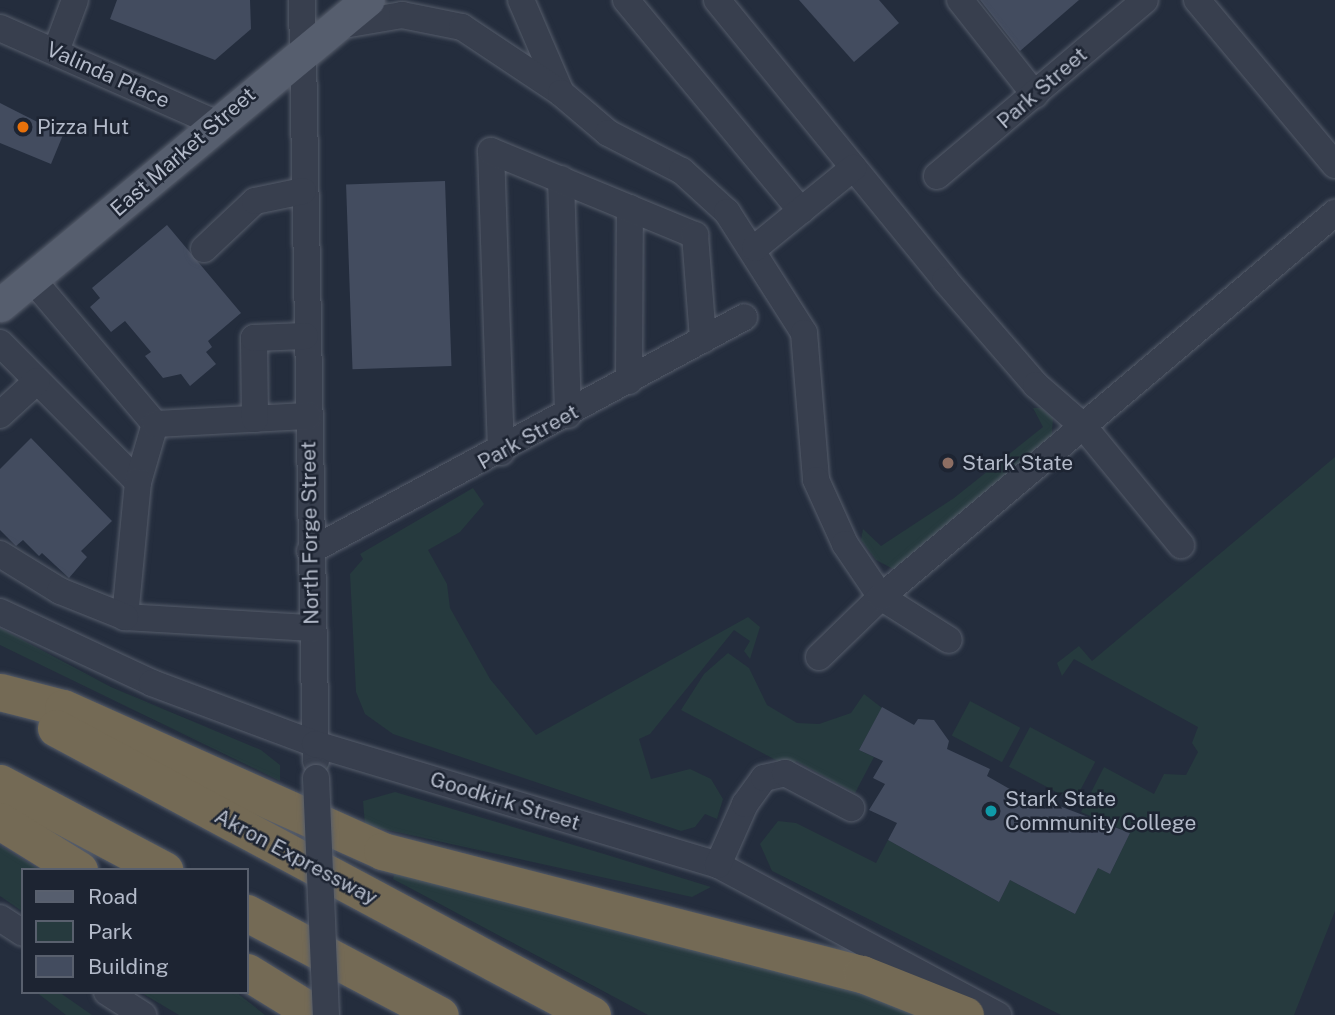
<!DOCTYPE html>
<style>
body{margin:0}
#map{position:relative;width:1335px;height:1015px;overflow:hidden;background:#242d3d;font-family:"Public Sans",sans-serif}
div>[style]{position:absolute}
.green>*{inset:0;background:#263a3e;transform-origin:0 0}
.building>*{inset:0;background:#434c5f;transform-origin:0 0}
.roads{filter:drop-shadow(0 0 2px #565d6b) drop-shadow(0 0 2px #565d6b)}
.minor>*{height:26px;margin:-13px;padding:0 13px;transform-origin:13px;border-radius:13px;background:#383f4e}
.major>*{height:33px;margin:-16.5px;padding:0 16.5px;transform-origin:16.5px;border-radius:16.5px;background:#565e6e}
.highway>*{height:37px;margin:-18.5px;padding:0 18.5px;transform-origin:18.5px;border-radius:18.5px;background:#746a55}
.bridges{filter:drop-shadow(0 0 2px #565d6b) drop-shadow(0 0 2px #565d6b)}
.minor-bridge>*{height:26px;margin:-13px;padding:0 13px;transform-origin:13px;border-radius:13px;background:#383f4e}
.dots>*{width:19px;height:19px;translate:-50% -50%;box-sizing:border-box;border:4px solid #1d2432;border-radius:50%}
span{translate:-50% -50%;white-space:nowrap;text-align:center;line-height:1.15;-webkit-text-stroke:5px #1d2432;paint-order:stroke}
.street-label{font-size:21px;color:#b3bac9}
.poi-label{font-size:21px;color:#b3bac9}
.left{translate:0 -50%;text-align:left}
.legend{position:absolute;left:21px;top:868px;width:228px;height:126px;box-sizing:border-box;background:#1d2432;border:2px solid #59606e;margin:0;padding:9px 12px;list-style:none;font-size:21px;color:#b3bac9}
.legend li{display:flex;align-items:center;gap:14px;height:35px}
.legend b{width:35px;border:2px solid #59606e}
</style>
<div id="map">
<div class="green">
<i style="clip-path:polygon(1033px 408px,1041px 408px,1053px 418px,1051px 446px,895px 570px,876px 560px,861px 540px,863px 529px,881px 546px,954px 498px,1043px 427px)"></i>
<i style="clip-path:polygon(1335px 457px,1335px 911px,1294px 1015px,1061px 1015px,772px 871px,760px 844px,778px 821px,796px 823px,876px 863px,888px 840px,999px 902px,1010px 880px,1075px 914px,1098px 868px,1110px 874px,1130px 833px,1081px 812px,1104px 767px,1154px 794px,1164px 774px,1186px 775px,1198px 752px,1192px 743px,1198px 727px,1074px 659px,1062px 676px,1057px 663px,1079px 646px,1092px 661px)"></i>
<i style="clip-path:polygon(473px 488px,484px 504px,460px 532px,428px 550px,447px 584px,450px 608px,490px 679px,536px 735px,748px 617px,760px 627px,750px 659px,744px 651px,750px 641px,734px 630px,650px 734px,639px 739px,651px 779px,690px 769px,711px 779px,723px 799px,717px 819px,705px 814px,695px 827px,681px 831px,393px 734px,365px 714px,356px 692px,350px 574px,363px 559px,360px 554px)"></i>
<i style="clip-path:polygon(0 628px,111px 687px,261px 750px,280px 765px,280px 781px,0 645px)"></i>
<i style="clip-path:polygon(728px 653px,749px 668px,767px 705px,797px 723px,819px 724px,851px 713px,864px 694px,882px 708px,859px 750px,874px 757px,855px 793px,796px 761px,791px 768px,681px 710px,704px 674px)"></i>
<i style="left:970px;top:701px;width:57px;height:39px;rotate:28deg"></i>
<i style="left:1030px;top:727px;width:74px;height:45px;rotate:28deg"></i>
<i style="clip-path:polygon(395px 792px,604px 854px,711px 887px,692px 897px,365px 825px,363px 801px)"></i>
<i style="clip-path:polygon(0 846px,40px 870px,23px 870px,23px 912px,0 896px)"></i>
<i style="clip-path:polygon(396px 869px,892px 998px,929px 1015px,648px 1015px,393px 879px)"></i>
<i style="clip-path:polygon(36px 992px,59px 992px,92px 1015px,66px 1015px)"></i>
<i style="clip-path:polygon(140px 992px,236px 992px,265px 1015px,179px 1015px)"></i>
</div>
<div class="building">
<i style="clip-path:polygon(117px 0,250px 0,251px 29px,215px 60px,110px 19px)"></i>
<i style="clip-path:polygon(799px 0,879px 0,899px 23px,854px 62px)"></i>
<i style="clip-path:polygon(980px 0,1079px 0,1020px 51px)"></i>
<i style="clip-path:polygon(0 103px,63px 135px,51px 164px,0 143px)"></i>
<i style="left:445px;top:181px;width:185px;height:99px;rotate:88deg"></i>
<i style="clip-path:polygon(167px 225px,241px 313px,208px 341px,212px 347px,206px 352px,216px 364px,190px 386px,181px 374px,163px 378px,145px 356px,151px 352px,125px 321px,111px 332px,90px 307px,100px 298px,92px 288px)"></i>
<i style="clip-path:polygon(31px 438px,112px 521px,81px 551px,87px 557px,69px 578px,42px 553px,39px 556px,23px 540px,16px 546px,0 530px,0 469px)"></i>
<i style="clip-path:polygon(882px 707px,914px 725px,918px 719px,934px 720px,949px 741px,947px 749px,990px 769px,987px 776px,1045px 809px,1049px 802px,1130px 833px,1110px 874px,1098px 868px,1075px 914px,1010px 880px,999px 902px,888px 840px,897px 823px,869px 810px,885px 784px,873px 778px,883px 761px,859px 750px)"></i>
</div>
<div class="roads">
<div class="minor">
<i style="left:302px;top:0;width:761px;rotate:88.95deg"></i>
<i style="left:521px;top:0;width:101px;rotate:66.7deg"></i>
<i style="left:626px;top:0;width:274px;rotate:50.3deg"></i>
<i style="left:717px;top:0;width:361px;rotate:50.8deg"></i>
<i style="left:945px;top:280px;width:139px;rotate:49.1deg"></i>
<i style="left:1036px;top:385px;width:64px;rotate:41.2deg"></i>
<i style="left:1084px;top:427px;width:153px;rotate:50.6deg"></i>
<i style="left:960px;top:0;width:121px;rotate:51.7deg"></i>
<i style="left:1197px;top:0;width:215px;rotate:50.1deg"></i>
<i style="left:338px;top:26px;width:65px;rotate:-9.8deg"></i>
<i style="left:402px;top:15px;width:61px;rotate:11.3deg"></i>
<i style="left:462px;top:27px;width:119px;rotate:33.7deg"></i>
<i style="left:561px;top:93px;width:62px;rotate:40.4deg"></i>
<i style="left:608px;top:133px;width:83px;rotate:27.2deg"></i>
<i style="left:682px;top:171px;width:61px;rotate:42.3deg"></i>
<i style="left:727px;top:212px;width:143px;rotate:57.5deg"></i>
<i style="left:804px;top:333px;width:147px;rotate:85.3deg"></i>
<i style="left:816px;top:480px;width:70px;rotate:65.6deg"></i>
<i style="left:845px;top:544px;width:64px;rotate:55.8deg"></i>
<i style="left:881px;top:597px;width:80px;rotate:32.3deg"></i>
<i style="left:0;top:28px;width:235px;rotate:23.8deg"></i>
<i style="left:56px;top:51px;width:54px;rotate:-69.6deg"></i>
<i style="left:937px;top:176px;width:272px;rotate:-40.2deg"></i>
<i style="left:561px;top:179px;width:236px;rotate:88.3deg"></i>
<i style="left:755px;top:248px;width:127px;rotate:-39.2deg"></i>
<i style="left:204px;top:249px;width:70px;rotate:-43.3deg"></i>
<i style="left:255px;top:201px;width:49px;rotate:-11.8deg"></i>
<i style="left:32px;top:279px;width:190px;rotate:49.7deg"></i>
<i style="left:0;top:343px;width:196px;rotate:45.2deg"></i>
<i style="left:138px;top:482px;width:60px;rotate:-73.7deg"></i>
<i style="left:155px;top:424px;width:153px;rotate:-3deg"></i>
<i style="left:629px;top:381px;width:173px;rotate:-89.7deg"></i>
<i style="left:0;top:415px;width:50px;rotate:-42.6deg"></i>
<i style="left:255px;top:419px;width:81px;rotate:-90.7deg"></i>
<i style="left:254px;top:338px;width:51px;rotate:-2.2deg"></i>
<i style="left:501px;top:452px;width:301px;rotate:-91.9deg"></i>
<i style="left:491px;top:151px;width:221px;rotate:22.4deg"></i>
<i style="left:695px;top:235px;width:105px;rotate:85.6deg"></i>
<i style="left:138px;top:482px;width:136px;rotate:95.5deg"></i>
<i style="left:125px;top:617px;width:187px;rotate:3.4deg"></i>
<i style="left:310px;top:551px;width:493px;rotate:-28.3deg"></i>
<i style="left:0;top:554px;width:70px;rotate:31.7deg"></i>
<i style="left:60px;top:591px;width:70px;rotate:21.8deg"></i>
<i style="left:0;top:612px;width:168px;rotate:25deg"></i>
<i style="left:152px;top:683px;width:174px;rotate:20.5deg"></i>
<i style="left:315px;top:744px;width:421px;rotate:16.7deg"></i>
<i style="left:718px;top:865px;width:318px;rotate:28.2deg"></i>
<i style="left:819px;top:657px;width:86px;rotate:-44.1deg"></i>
<i style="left:881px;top:597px;width:595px;rotate:-40.23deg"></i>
<i style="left:718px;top:865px;width:67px;rotate:-66.1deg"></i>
<i style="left:745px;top:804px;width:32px;rotate:-54deg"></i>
<i style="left:764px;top:778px;width:22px;rotate:-13deg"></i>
<i style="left:785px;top:773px;width:75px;rotate:27.9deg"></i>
<i style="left:0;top:918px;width:27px;rotate:33deg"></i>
<i style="left:107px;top:992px;width:43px;rotate:32.6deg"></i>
</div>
<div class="major">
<i style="left:0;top:305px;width:478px;rotate:-39.7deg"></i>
</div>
<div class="highway">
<i style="left:0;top:692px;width:65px;rotate:14.3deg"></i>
<i style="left:63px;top:708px;width:350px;rotate:24.1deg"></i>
<i style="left:382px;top:851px;width:496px;rotate:14.4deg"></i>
<i style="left:862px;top:974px;width:111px;rotate:21.7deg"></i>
<i style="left:56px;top:728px;width:608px;rotate:28.17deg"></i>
<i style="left:0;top:783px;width:186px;rotate:27.9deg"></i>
<i style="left:0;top:821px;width:93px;rotate:31.8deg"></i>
<i style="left:247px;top:913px;width:218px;rotate:27.9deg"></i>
<i style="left:247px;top:972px;width:82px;rotate:31.6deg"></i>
</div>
</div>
<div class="bridges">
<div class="minor-bridge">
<i style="left:316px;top:778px;width:237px;rotate:87.6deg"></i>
</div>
</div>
<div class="dots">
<i style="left:23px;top:127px;background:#e8710a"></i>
<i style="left:948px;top:463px;background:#8d6e63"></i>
<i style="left:991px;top:811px;background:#0f9aa8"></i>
</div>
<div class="street-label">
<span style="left:108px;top:75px;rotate:24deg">Valinda Place</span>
<span style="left:1042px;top:88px;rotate:-41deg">Park Street</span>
<span style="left:183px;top:152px;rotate:-41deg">East Market Street</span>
<span style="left:528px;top:437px;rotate:-29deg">Park Street</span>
<span style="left:310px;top:533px;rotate:-91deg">North Forge Street</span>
<span style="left:505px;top:801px;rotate:17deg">Goodkirk Street</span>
<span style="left:296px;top:857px;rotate:28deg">Akron Expressway</span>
</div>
<div class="poi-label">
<span class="left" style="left:37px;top:127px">Pizza Hut</span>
<span class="left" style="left:962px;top:463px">Stark State</span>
<span class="left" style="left:1005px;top:811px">Stark State<br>Community College</span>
</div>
<ul class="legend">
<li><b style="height:9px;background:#565e6e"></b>Road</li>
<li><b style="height:19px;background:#263a3e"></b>Park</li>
<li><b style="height:19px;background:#434c5f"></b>Building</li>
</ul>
</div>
